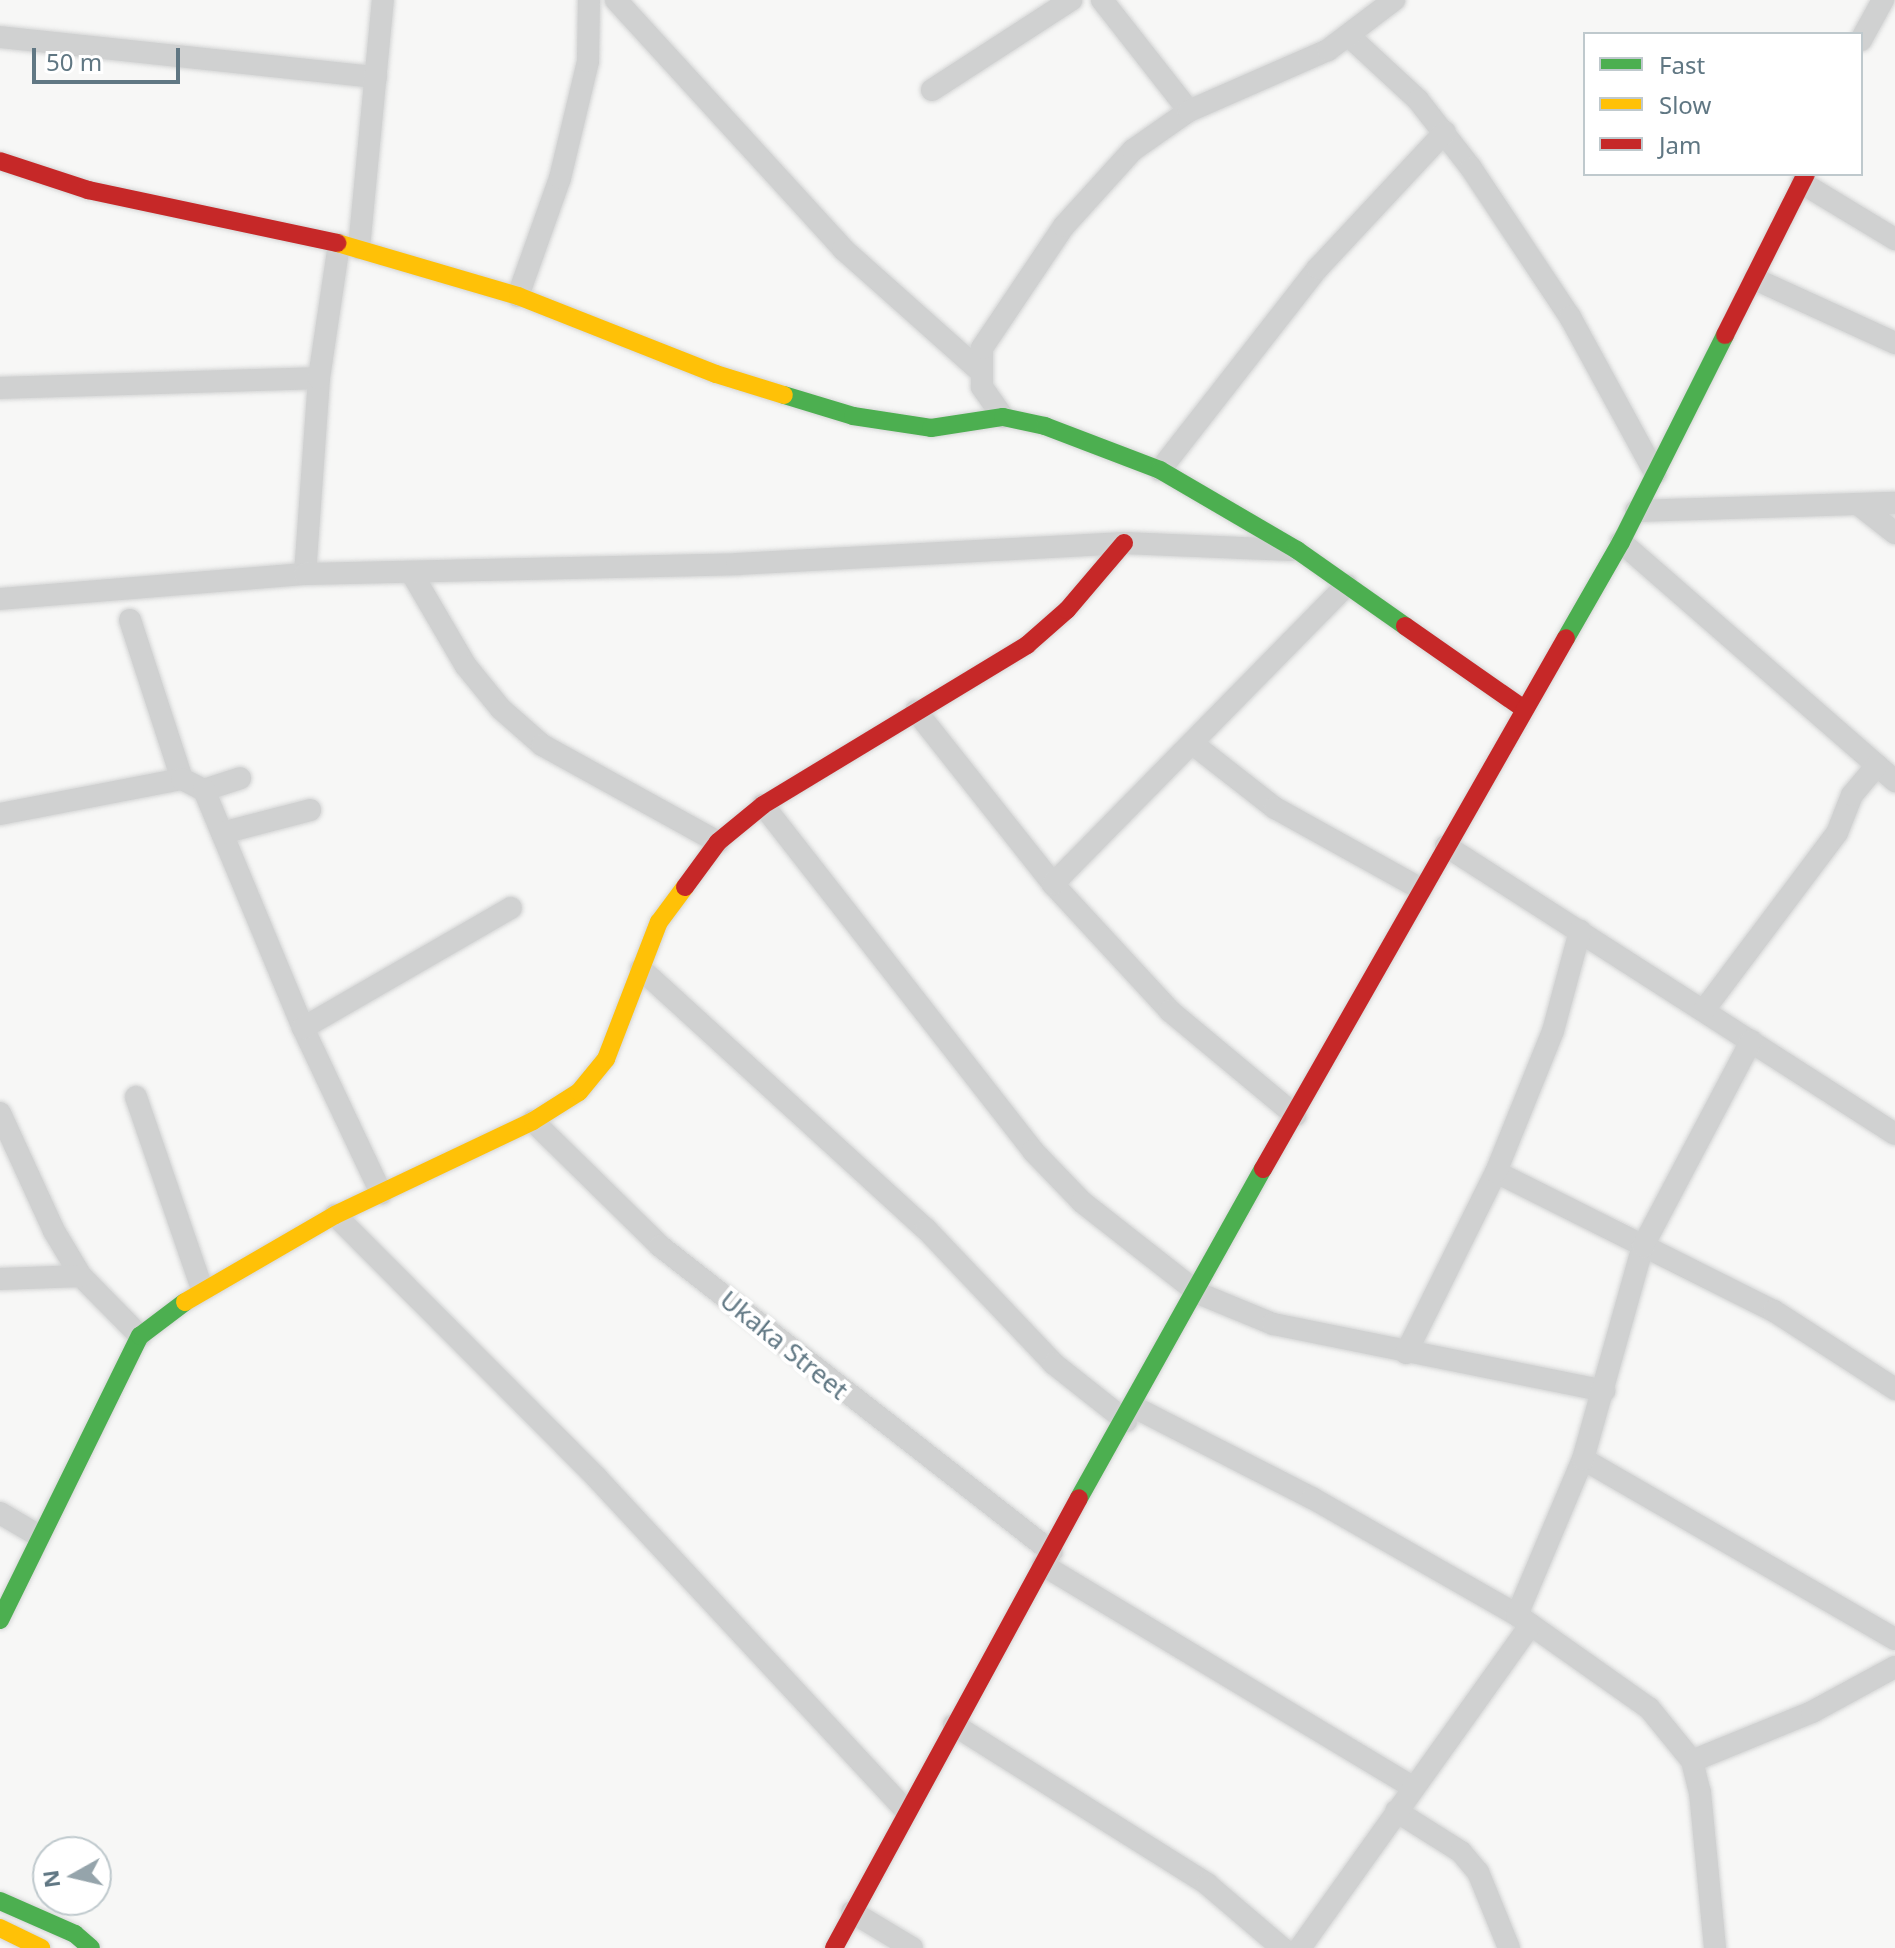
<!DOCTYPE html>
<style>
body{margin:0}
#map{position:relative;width:1895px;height:1948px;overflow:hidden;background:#f7f7f6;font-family:"Noto Sans",sans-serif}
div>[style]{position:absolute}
.roads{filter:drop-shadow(0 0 2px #d4d5d5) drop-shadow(0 0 2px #d4d5d5)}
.street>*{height:22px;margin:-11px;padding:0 11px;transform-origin:11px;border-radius:11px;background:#d0d1d1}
.fast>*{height:18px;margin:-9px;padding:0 9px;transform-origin:9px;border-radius:9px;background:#4caf50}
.slow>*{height:18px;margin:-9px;padding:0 9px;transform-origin:9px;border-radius:9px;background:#ffc107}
.jam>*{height:18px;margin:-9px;padding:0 9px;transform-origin:9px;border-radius:9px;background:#c62828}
span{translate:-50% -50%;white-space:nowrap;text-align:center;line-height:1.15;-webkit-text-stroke:8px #fff;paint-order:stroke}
.street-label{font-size:26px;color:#607783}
.legend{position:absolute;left:1583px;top:32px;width:280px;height:144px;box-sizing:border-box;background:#fff;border:2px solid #bfc9cd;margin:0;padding:10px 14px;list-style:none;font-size:24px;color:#607783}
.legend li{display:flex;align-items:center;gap:16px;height:40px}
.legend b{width:40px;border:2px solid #bfc9cd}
.north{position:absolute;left:32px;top:1836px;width:80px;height:80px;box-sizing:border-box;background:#fff;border:2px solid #bfc9cd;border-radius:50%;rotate:262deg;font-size:22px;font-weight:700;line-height:32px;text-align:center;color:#607783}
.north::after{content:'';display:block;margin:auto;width:28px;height:36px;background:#95a4ab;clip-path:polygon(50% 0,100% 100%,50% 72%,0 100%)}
.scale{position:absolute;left:32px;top:48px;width:148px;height:36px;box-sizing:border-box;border:4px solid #607783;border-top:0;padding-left:10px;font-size:24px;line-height:28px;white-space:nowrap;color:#607783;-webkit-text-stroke:6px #fff;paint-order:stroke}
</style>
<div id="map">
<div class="roads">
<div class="street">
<i style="left:616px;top:0;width:337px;rotate:47.6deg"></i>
<i style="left:843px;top:249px;width:182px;rotate:41.7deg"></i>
<i style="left:1102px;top:0;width:141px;rotate:51.9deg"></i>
<i style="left:0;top:37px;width:378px;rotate:6.1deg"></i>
<i style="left:1350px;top:37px;width:93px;rotate:42.8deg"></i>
<i style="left:1418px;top:100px;width:86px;rotate:52.1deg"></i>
<i style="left:1471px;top:168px;width:179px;rotate:56.4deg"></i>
<i style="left:1570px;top:317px;width:178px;rotate:61.4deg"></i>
<i style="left:1861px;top:40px;width:46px;rotate:-61.2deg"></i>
<i style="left:932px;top:90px;width:166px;rotate:-32.9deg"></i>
<i style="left:1802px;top:183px;width:109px;rotate:31.1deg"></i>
<i style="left:359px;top:248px;width:249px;rotate:-84.5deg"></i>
<i style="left:1755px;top:279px;width:154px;rotate:24.6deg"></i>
<i style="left:518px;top:296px;width:125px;rotate:-70.4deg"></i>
<i style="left:560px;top:178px;width:120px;rotate:-76.5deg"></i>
<i style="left:588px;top:61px;width:61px;rotate:-89.1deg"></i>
<i style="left:0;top:388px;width:319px;rotate:-1.8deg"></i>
<i style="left:1003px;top:417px;width:37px;rotate:-125deg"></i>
<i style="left:982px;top:387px;width:39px;rotate:-90deg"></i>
<i style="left:982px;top:348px;width:147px;rotate:-56.1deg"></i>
<i style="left:1064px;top:226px;width:103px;rotate:-47.8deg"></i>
<i style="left:1133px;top:150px;width:68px;rotate:-34.9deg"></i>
<i style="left:1189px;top:111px;width:152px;rotate:-23.7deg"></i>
<i style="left:1328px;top:50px;width:83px;rotate:-37.1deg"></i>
<i style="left:1160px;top:470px;width:256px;rotate:-52deg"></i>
<i style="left:1318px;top:268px;width:186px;rotate:-47deg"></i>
<i style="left:1858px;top:504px;width:47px;rotate:38.1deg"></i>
<i style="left:1636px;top:511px;width:259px;rotate:-1.8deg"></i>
<i style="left:1621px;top:542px;width:364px;rotate:41.1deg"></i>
<i style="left:411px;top:572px;width:109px;rotate:59.7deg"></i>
<i style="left:466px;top:666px;width:55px;rotate:50.9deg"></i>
<i style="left:501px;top:709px;width:55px;rotate:41.3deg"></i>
<i style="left:542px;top:745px;width:201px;rotate:28.9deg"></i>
<i style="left:305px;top:574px;width:196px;rotate:-85.9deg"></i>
<i style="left:319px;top:378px;width:135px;rotate:-81.5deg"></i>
<i style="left:0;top:599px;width:306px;rotate:-4.7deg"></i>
<i style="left:305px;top:574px;width:432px;rotate:-1.3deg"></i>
<i style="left:737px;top:564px;width:388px;rotate:-3.1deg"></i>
<i style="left:1124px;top:543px;width:169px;rotate:2.4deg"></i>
<i style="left:130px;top:620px;width:167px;rotate:71.9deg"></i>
<i style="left:916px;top:711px;width:221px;rotate:51.6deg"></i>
<i style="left:1053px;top:884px;width:173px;rotate:47.3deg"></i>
<i style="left:1170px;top:1011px;width:163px;rotate:39.8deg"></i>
<i style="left:1193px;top:744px;width:104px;rotate:38deg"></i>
<i style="left:1275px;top:808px;width:167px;rotate:29deg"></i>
<i style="left:204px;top:790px;width:38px;rotate:-18deg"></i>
<i style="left:763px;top:805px;width:439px;rotate:52deg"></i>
<i style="left:1033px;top:1151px;width:71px;rotate:46.1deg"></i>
<i style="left:1082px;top:1202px;width:147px;rotate:38.1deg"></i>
<i style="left:1198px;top:1293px;width:81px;rotate:22.5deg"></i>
<i style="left:1273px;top:1324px;width:338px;rotate:11.4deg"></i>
<i style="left:0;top:814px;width:185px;rotate:-10.9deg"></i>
<i style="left:182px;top:779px;width:25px;rotate:27deg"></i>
<i style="left:204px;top:790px;width:258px;rotate:67.4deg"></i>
<i style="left:303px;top:1028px;width:183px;rotate:64.7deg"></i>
<i style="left:222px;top:833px;width:91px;rotate:-14.6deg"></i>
<i style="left:1446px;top:846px;width:533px;rotate:32.68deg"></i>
<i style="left:1053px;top:884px;width:419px;rotate:-45.5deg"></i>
<i style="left:641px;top:969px;width:386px;rotate:42.4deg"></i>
<i style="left:926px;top:1229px;width:186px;rotate:46.5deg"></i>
<i style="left:1054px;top:1364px;width:92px;rotate:38.4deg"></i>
<i style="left:1704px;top:1010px;width:221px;rotate:-53.1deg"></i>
<i style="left:1837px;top:833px;width:41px;rotate:-68.5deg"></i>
<i style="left:1852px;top:795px;width:39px;rotate:-50deg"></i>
<i style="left:303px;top:1028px;width:240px;rotate:-30deg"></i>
<i style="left:136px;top:1097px;width:203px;rotate:71deg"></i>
<i style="left:0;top:1113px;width:130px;rotate:65.4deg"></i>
<i style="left:54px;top:1231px;width:52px;rotate:59deg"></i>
<i style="left:81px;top:1276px;width:84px;rotate:45.5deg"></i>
<i style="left:533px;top:1121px;width:178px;rotate:44.5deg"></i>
<i style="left:660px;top:1246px;width:497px;rotate:38deg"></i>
<i style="left:1496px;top:1172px;width:311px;rotate:26.6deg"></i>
<i style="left:1774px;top:1311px;width:144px;rotate:32.8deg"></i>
<i style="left:335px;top:1215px;width:371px;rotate:45.1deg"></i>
<i style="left:597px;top:1478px;width:453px;rotate:47.1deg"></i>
<i style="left:0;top:1279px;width:81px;rotate:-2.1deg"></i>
<i style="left:1406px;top:1353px;width:202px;rotate:-63.6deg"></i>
<i style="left:1496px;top:1172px;width:152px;rotate:-68deg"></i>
<i style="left:1553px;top:1031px;width:104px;rotate:-74.9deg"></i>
<i style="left:1134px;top:1407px;width:200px;rotate:27.1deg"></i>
<i style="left:1312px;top:1498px;width:236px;rotate:29.7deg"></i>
<i style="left:1517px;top:1615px;width:161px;rotate:35.2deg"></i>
<i style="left:1649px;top:1708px;width:68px;rotate:50.9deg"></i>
<i style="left:1692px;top:1761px;width:32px;rotate:76deg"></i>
<i style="left:1700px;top:1792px;width:157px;rotate:84.5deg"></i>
<i style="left:1583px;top:1459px;width:360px;rotate:30deg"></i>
<i style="left:0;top:1513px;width:45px;rotate:30.5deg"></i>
<i style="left:1043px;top:1565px;width:431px;rotate:31deg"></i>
<i style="left:1517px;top:1615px;width:169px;rotate:-67.1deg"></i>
<i style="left:1583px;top:1459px;width:221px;rotate:-74.3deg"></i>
<i style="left:1643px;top:1246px;width:232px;rotate:-62.2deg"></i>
<i style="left:954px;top:1725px;width:299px;rotate:32.1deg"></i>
<i style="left:1207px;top:1884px;width:99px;rotate:40.5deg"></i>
<i style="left:1692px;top:1761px;width:130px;rotate:-22.2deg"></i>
<i style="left:1812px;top:1712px;width:94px;rotate:-28.5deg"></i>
<i style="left:1396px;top:1811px;width:77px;rotate:32.2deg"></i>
<i style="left:1461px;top:1852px;width:26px;rotate:50deg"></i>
<i style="left:1478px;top:1872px;width:82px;rotate:67.8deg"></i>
<i style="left:852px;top:1912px;width:70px;rotate:31deg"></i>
<i style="left:1300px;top:1948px;width:397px;rotate:-54.5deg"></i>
</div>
<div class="fast">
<i style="left:784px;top:395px;width:72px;rotate:16.9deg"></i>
<i style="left:853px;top:416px;width:79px;rotate:8.7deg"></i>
<i style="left:931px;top:428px;width:73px;rotate:-8.7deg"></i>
<i style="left:1003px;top:417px;width:43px;rotate:12.1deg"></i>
<i style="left:1045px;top:426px;width:123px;rotate:20.9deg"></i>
<i style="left:1160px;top:470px;width:159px;rotate:30.3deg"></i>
<i style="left:1297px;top:550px;width:132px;rotate:35.1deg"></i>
<i style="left:1566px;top:638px;width:111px;rotate:-60.2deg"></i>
<i style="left:1621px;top:542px;width:232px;rotate:-63.3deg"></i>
<i style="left:1079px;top:1498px;width:377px;rotate:-60.8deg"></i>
<i style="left:0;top:1620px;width:317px;rotate:-63.8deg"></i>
<i style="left:140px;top:1336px;width:56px;rotate:-37.1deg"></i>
<i style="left:0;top:1901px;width:82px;rotate:23.7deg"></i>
<i style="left:75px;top:1934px;width:21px;rotate:41deg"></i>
</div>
<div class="slow">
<i style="left:337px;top:243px;width:189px;rotate:16.3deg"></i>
<i style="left:518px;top:296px;width:213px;rotate:21.5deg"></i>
<i style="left:716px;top:374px;width:71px;rotate:17.2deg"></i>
<i style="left:185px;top:1302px;width:173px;rotate:-30.1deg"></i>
<i style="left:335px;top:1215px;width:219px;rotate:-25.4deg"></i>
<i style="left:533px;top:1121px;width:54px;rotate:-32.2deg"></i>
<i style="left:579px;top:1092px;width:43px;rotate:-50.7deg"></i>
<i style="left:606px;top:1059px;width:147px;rotate:-68.9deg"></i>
<i style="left:659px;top:922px;width:44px;rotate:-53.4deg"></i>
<i style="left:0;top:1928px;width:46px;rotate:26deg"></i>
</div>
<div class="jam">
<i style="left:0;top:161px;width:93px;rotate:18.2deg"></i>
<i style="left:88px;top:190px;width:255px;rotate:12deg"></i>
<i style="left:1725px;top:335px;width:180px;rotate:-63.3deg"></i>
<i style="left:1405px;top:626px;width:145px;rotate:34.9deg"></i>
<i style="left:685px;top:887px;width:56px;rotate:-53.7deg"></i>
<i style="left:718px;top:842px;width:58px;rotate:-39.4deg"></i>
<i style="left:763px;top:805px;width:309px;rotate:-31.2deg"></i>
<i style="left:1027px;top:645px;width:53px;rotate:-41.2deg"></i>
<i style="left:1067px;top:610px;width:88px;rotate:-49.6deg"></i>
<i style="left:1263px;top:1169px;width:611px;rotate:-60.29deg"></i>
<i style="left:834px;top:1948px;width:512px;rotate:-61.43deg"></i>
</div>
</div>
<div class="street-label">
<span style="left:784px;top:1345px;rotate:39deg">Ukaka Street</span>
</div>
<ul class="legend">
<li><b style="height:10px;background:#4caf50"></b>Fast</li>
<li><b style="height:10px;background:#ffc107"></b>Slow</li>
<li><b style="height:10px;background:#c62828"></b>Jam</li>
</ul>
<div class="north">N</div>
<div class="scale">50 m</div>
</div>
